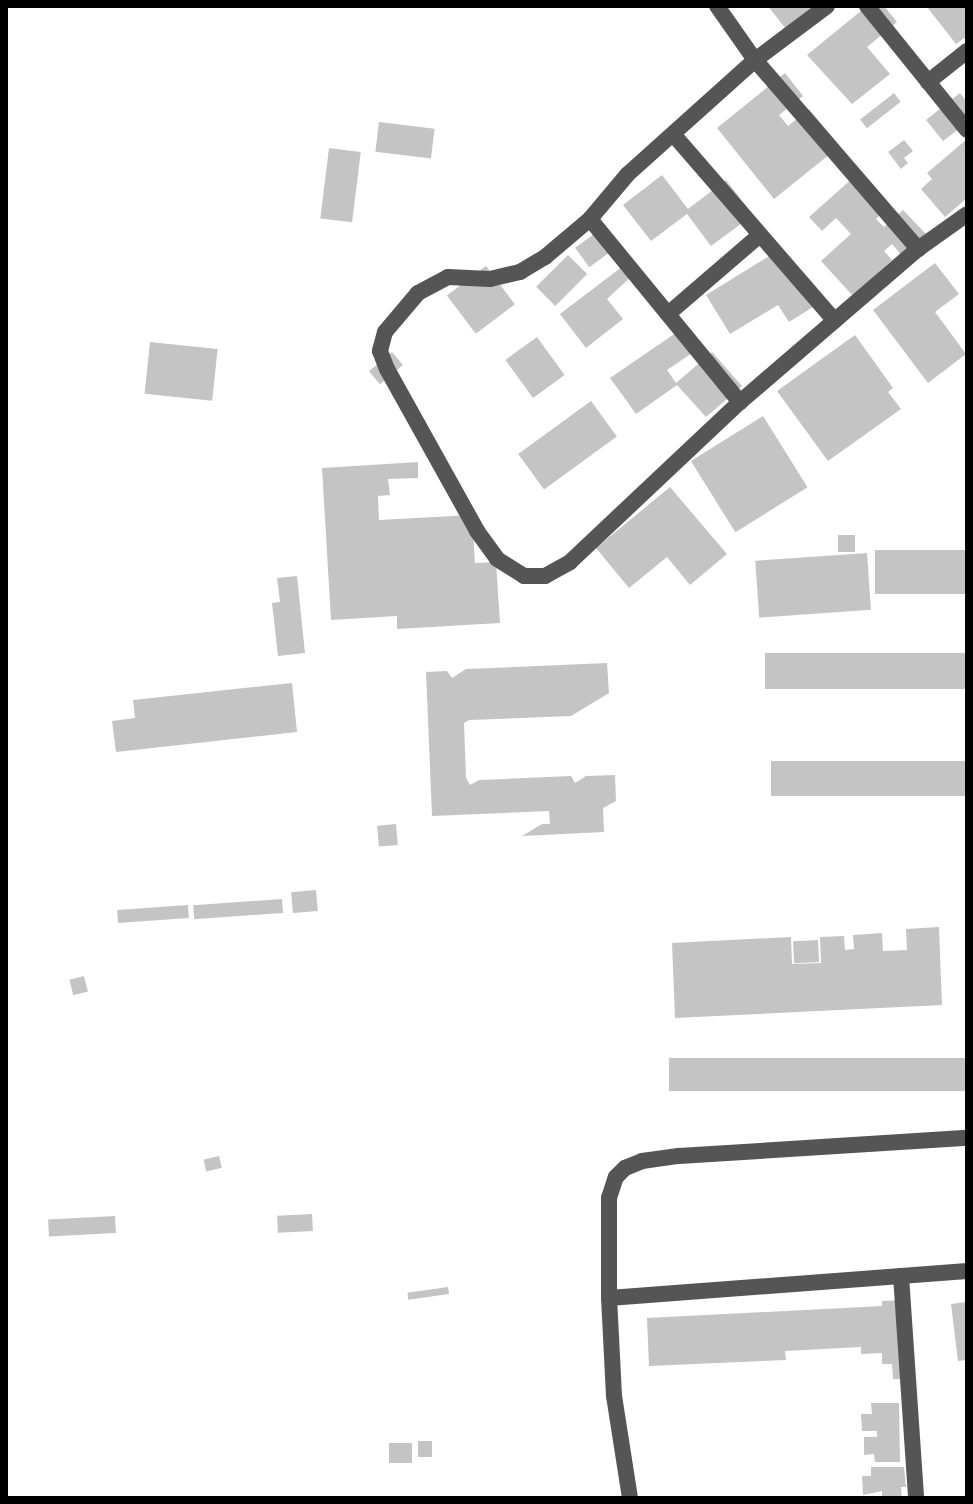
<!DOCTYPE html>
<style>
body{margin:0}
#map{position:relative;width:973px;height:1504px;overflow:hidden;background:#fff;font-family:Quicksand,sans-serif}
div>[style]{position:absolute}
.building>*{inset:0;background:#c4c4c4;transform-origin:0 0}
.minor>*{height:16px;margin:-8px;padding:0 8px;transform-origin:8px;border-radius:8px;background:#555}
span{translate:-50% -50%;white-space:nowrap;text-align:center;line-height:1.15;-webkit-text-stroke:7px #fff;paint-order:stroke}
.frame{position:absolute;inset:0;border:8px solid #000;pointer-events:none}
</style>
<div id="map">
<div class="building">
<i style="clip-path:polygon(768px 6px,824px 6px,789px 33px)"></i>
<i style="clip-path:polygon(867px 6px,884px 6px,897px 22px,867px 47px,890px 74px,852px 104px,807px 55px)"></i>
<i style="clip-path:polygon(967px 6px,967px 36px,956px 44px,927px 7px)"></i>
<i style="clip-path:polygon(785px 73px,803px 96px,779px 115px,788px 126px,809px 109px,840px 146px,774px 199px,717px 128px)"></i>
<i style="left:894px;top:93px;width:11px;height:43px;rotate:52deg"></i>
<i style="clip-path:polygon(960px 93px,967px 102px,967px 123px,943px 141px,926px 120px)"></i>
<i style="left:379px;top:122px;width:56px;height:30px;rotate:7deg"></i>
<i style="clip-path:polygon(967px 139px,967px 198px,945px 217px,921px 189px,932px 179px,927px 173px)"></i>
<i style="clip-path:polygon(904px 140px,913px 151px,904px 158px,908px 163px,901px 169px,888px 152px)"></i>
<i style="left:329px;top:148px;width:32px;height:71px;rotate:7deg"></i>
<i style="clip-path:polygon(662px 175px,688px 209px,726px 180px,753px 215px,711px 246px,687px 214px,651px 241px,623px 205px)"></i>
<i style="clip-path:polygon(854px 177px,885px 210px,876px 219px,884px 227px,903px 210px,927px 235px,903px 257px,892px 244px,884px 251px,892px 260px,853px 296px,821px 261px,851px 234px,836px 218px,822px 231px,809px 217px)"></i>
<i style="left:601px;top:229px;width:24px;height:32px;rotate:54deg"></i>
<i style="clip-path:polygon(774px 253px,821px 302px,789px 322px,778px 305px,730px 334px,706px 295px)"></i>
<i style="left:568px;top:255px;width:27px;height:45px;rotate:45deg"></i>
<i style="clip-path:polygon(627px 263px,635px 273px,607px 299px,623px 319px,586px 348px,560px 314px)"></i>
<i style="clip-path:polygon(935px 263px,959px 294px,935px 312px,966px 354px,928px 383px,873px 310px)"></i>
<i style="left:486px;top:266px;width:48px;height:49px;rotate:53deg"></i>
<i style="clip-path:polygon(686px 326px,701px 347px,667px 370px,676px 383px,712px 352px,742px 386px,706px 417px,677px 385px,636px 414px,610px 378px)"></i>
<i style="clip-path:polygon(855px 335px,893px 388px,888px 392px,901px 409px,828px 461px,777px 391px)"></i>
<i style="left:537px;top:337px;width:47px;height:39px;rotate:54deg"></i>
<i style="left:150px;top:342px;width:68px;height:52px;rotate:6deg"></i>
<i style="left:392px;top:352px;width:17px;height:30px;rotate:50deg"></i>
<i style="left:591px;top:401px;width:44px;height:90px;rotate:54deg"></i>
<i style="left:763px;top:416px;width:84px;height:85px;rotate:58deg"></i>
<i style="clip-path:polygon(418px 462px,418px 478px,388px 479px,390px 495px,378px 496px,379px 520px,472px 515px,475px 563px,496px 562px,500px 623px,397px 629px,397px 616px,331px 620px,322px 468px)"></i>
<i style="clip-path:polygon(670px 487px,727px 554px,690px 585px,667px 557px,629px 588px,596px 548px)"></i>
<i style="left:838px;top:535px;width:17px;height:17px"></i>
<i style="left:967px;top:550px;width:44px;height:92px;rotate:90deg"></i>
<i style="left:867px;top:553px;width:57px;height:112px;rotate:86deg"></i>
<i style="clip-path:polygon(297px 576px,305px 653px,278px 656px,272px 603px,280px 602px,277px 578px)"></i>
<i style="left:967px;top:653px;width:36px;height:202px;rotate:90deg"></i>
<i style="clip-path:polygon(607px 663px,609px 693px,571px 716px,469px 720px,464px 723px,466px 778px,470px 785px,479px 780px,571px 776px,575px 783px,586px 776px,615px 775px,616px 801px,603px 808px,604px 832px,522px 836px,542px 824px,550px 824px,549px 811px,432px 816px,426px 672px,447px 671px,452px 678px,466px 669px)"></i>
<i style="clip-path:polygon(292px 683px,297px 732px,116px 752px,112px 721px,135px 718px,133px 700px)"></i>
<i style="left:967px;top:761px;width:35px;height:196px;rotate:90deg"></i>
<i style="left:396px;top:824px;width:21px;height:19px;rotate:85deg"></i>
<i style="left:316px;top:890px;width:21px;height:25px;rotate:85deg"></i>
<i style="left:282px;top:899px;width:14px;height:89px;rotate:86deg"></i>
<i style="left:188px;top:905px;width:13px;height:71px;rotate:86deg"></i>
<i style="clip-path:polygon(939px 927px,942px 1005px,675px 1018px,672px 943px,791px 937px,792px 964px,821px 963px,820px 937px,844px 936px,845px 950px,854px 949px,853px 935px,882px 933px,883px 951px,907px 950px,906px 929px)"></i>
<i style="left:818px;top:940px;width:22px;height:25px;rotate:87deg"></i>
<i style="left:84px;top:976px;width:16px;height:15px;rotate:76deg"></i>
<i style="left:967px;top:1058px;width:33px;height:298px;rotate:90deg"></i>
<i style="left:219px;top:1156px;width:12px;height:16px;rotate:76deg"></i>
<i style="left:312px;top:1214px;width:17px;height:35px;rotate:87deg"></i>
<i style="left:115px;top:1216px;width:17px;height:67px;rotate:87deg"></i>
<i style="left:448px;top:1287px;width:7px;height:41px;rotate:82deg"></i>
<i style="clip-path:polygon(907px 1300px,910px 1379px,893px 1379px,892px 1364px,882px 1364px,882px 1353px,861px 1354px,861px 1347px,785px 1351px,786px 1360px,649px 1366px,647px 1318px,882px 1306px,882px 1301px)"></i>
<i style="clip-path:polygon(967px 1302px,967px 1360px,958px 1361px,951px 1304px)"></i>
<i style="clip-path:polygon(871px 1403px,899px 1403px,900px 1462px,875px 1462px,874px 1454px,864px 1455px,864px 1437px,877px 1437px,877px 1431px,862px 1431px,861px 1414px,872px 1414px)"></i>
<i style="left:432px;top:1441px;width:16px;height:14px;rotate:90deg"></i>
<i style="left:389px;top:1443px;width:23px;height:20px"></i>
<i style="clip-path:polygon(871px 1467px,904px 1467px,906px 1487px,901px 1487px,902px 1498px,882px 1498px,882px 1491px,863px 1495px,862px 1476px,871px 1476px)"></i>
</div>
<div class="minor">
<i style="left:717px;top:6px;width:66px;rotate:54.9deg"></i>
<i style="left:755px;top:60px;width:250px;rotate:49.2deg"></i>
<i style="left:827px;top:6px;width:90px;rotate:143.1deg"></i>
<i style="left:755px;top:60px;width:172px;rotate:138.1deg"></i>
<i style="left:627px;top:175px;width:57px;rotate:130.1deg"></i>
<i style="left:590px;top:219px;width:59px;rotate:139.8deg"></i>
<i style="left:545px;top:257px;width:29px;rotate:149deg"></i>
<i style="left:520px;top:272px;width:31px;rotate:167deg"></i>
<i style="left:490px;top:279px;width:42px;rotate:-177.3deg"></i>
<i style="left:448px;top:277px;width:34px;rotate:152deg"></i>
<i style="left:418px;top:293px;width:51px;rotate:130.2deg"></i>
<i style="left:385px;top:332px;width:20px;rotate:105deg"></i>
<i style="left:380px;top:351px;width:19px;rotate:69deg"></i>
<i style="left:387px;top:369px;width:185px;rotate:60.9deg"></i>
<i style="left:477px;top:531px;width:34px;rotate:54deg"></i>
<i style="left:497px;top:559px;width:32px;rotate:32deg"></i>
<i style="left:524px;top:576px;width:21px"></i>
<i style="left:545px;top:576px;width:29px;rotate:-29deg"></i>
<i style="left:570px;top:562px;width:233px;rotate:-43.3deg"></i>
<i style="left:740px;top:402px;width:235px;rotate:-40.7deg"></i>
<i style="left:918px;top:249px;width:60px;rotate:-35.5deg"></i>
<i style="left:867px;top:6px;width:159px;rotate:51.1deg"></i>
<i style="left:928px;top:82px;width:50px;rotate:-38.5deg"></i>
<i style="left:673px;top:134px;width:247px;rotate:49.1deg"></i>
<i style="left:590px;top:219px;width:237px;rotate:50.7deg"></i>
<i style="left:668px;top:314px;width:121px;rotate:-40.7deg"></i>
<i style="left:901px;top:1276px;width:223px;rotate:86.1deg"></i>
<i style="left:609px;top:1298px;width:359px;rotate:-4.3deg"></i>
<i style="left:630px;top:1498px;width:103px;rotate:-98.9deg"></i>
<i style="left:614px;top:1396px;width:98px;rotate:-92.9deg"></i>
<i style="left:609px;top:1298px;width:100px;rotate:-90deg"></i>
<i style="left:609px;top:1198px;width:22px;rotate:-72deg"></i>
<i style="left:616px;top:1177px;width:13px;rotate:-45deg"></i>
<i style="left:625px;top:1168px;width:18px;rotate:-22deg"></i>
<i style="left:642px;top:1161px;width:37px;rotate:-8deg"></i>
<i style="left:679px;top:1156px;width:289px;rotate:-3.6deg"></i>
</div>
<div class="frame"></div>
</div>
